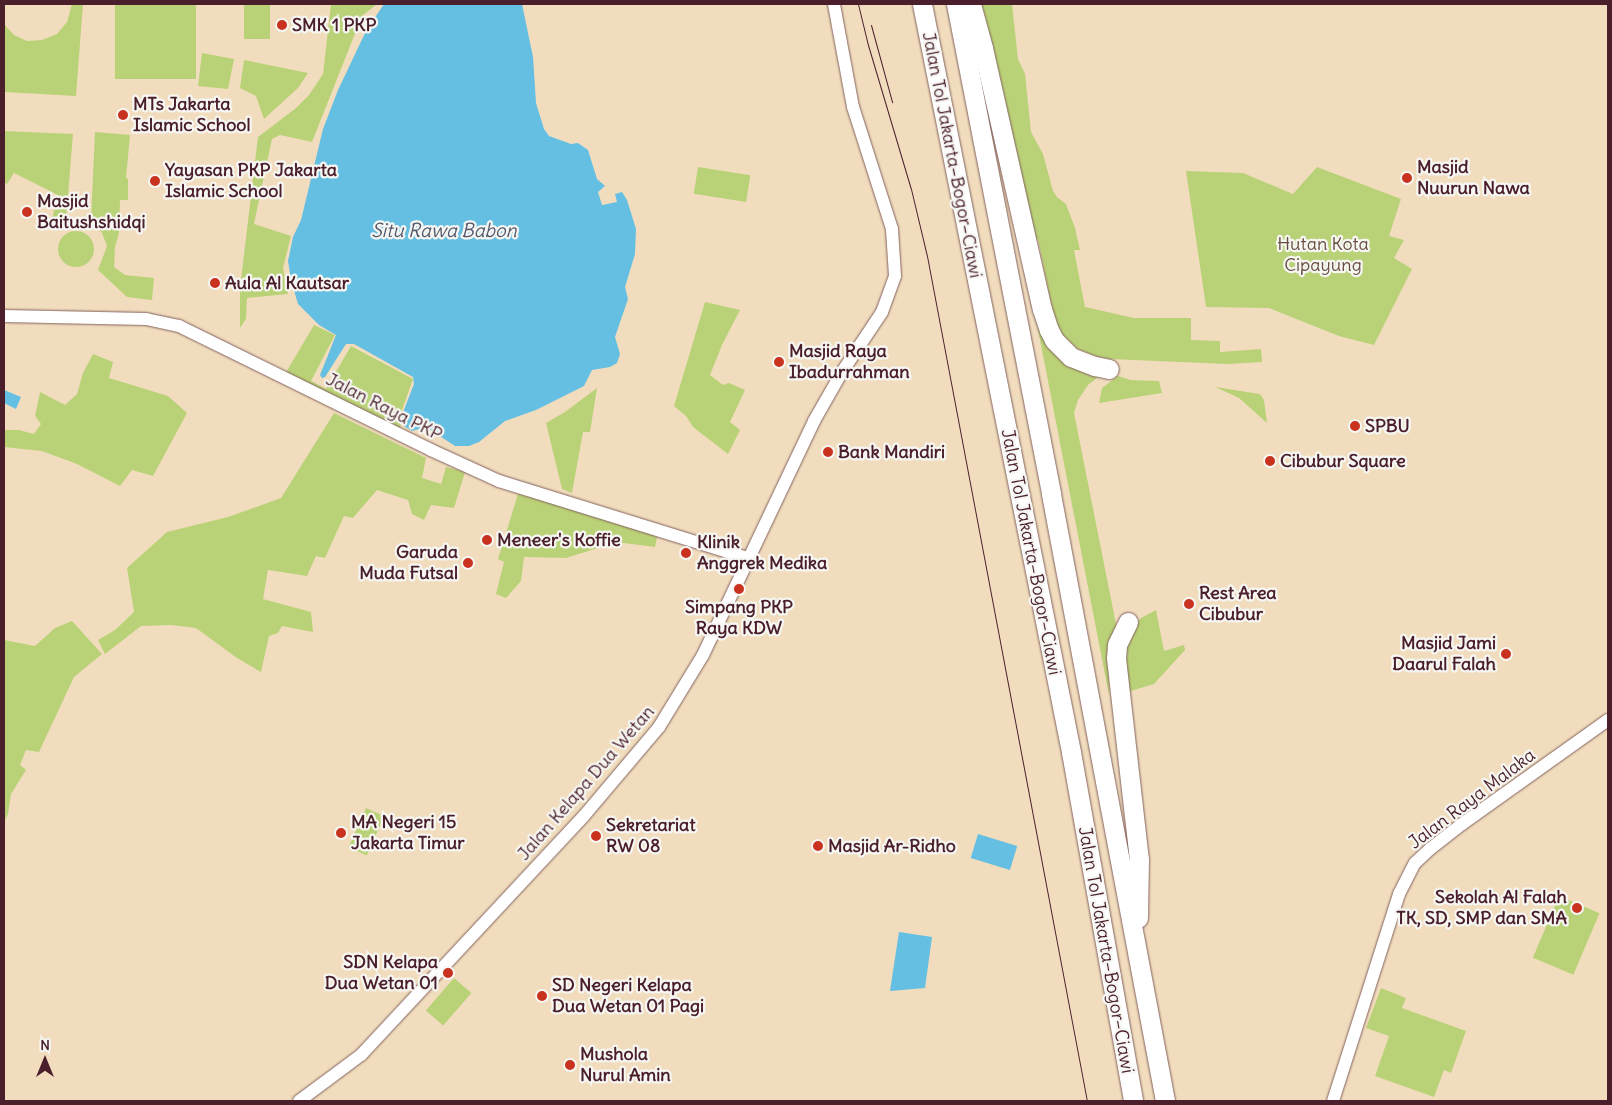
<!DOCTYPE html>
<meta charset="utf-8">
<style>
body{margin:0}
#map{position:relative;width:1612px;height:1105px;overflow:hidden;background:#f1ddbe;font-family:Delius,sans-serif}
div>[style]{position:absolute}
.green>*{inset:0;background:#bad277;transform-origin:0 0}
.round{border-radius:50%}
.water>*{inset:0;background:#64bfe2;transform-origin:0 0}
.roads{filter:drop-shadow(0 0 1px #84625e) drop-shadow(0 0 1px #84625e)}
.tertiary>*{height:12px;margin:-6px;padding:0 6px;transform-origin:6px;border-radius:6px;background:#fff}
.motorway>*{height:19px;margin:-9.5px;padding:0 9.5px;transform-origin:9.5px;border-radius:9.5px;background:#fff}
.tram>*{height:1px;margin:-0.5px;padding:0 0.5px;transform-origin:0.5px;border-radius:0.5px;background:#4a1f2b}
.dots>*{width:14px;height:14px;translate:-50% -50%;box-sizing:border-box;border:2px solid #f6f6f2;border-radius:50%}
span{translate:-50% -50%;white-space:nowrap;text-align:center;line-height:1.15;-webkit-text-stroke:4.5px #f6f6f2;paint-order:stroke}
.poi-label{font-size:18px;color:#4a1f2b;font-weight:700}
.left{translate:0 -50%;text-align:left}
.right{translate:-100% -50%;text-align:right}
.street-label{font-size:18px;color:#4a1f2b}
.park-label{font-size:18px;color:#664c3e}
.water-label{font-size:19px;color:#53576b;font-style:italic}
.frame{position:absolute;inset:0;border:5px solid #4a1f2b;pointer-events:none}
.north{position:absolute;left:20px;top:1035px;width:50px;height:50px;-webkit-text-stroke:4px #f6f6f2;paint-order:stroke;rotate:0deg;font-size:14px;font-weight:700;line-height:20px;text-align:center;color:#4a1f2b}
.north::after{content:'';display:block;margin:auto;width:18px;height:22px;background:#4a1f2b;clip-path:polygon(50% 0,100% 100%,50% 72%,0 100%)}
</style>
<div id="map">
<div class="green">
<i style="clip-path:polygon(72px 4px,83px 4px,76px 96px,4px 92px,4px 24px,14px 35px,27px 41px,42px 40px,57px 34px,67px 22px)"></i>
<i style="left:115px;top:4px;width:81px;height:75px"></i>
<i style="left:244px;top:4px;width:26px;height:35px"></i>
<i style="clip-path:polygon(331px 4px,377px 4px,362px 16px,312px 142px,280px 135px,272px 139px,254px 224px,291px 236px,283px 268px,288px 294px,247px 298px,246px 319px,240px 328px,240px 288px,258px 137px,296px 108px,309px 95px,323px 74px)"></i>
<i style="clip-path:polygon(971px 4px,1012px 4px,1018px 59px,1025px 74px,1031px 132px,1043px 154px,1053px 191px,1057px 197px,1066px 204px,1075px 228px,1080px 250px,1074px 250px,1085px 307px,1134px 318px,1191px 318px,1191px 340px,1220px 341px,1220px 352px,1261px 349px,1262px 362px,1227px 364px,1110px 359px,1092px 355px,1077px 348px,1062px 334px,1054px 317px,1038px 239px,1026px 241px)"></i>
<i style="clip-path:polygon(202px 53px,234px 59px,228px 89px,198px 86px)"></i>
<i style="clip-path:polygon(244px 60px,308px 73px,298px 88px,264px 119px,256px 96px,240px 88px)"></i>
<i style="clip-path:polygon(4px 131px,73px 134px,66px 221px,59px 224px,52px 219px,58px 195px,14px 173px,7px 184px,4px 182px)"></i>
<i style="clip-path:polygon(95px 132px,130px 135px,126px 178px,128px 179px,128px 200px,120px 200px,119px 233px,115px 247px,114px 267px,125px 275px,154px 278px,152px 300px,127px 297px,98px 270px,107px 246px,102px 233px,91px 220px)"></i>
<i style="left:698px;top:167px;width:53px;height:27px;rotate:9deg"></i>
<i style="clip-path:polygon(1317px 167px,1401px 199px,1389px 236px,1404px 240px,1394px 258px,1412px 269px,1374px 345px,1339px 336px,1269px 308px,1206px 307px,1186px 171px,1243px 173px,1293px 194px)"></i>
<i class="round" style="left:58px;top:231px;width:36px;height:36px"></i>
<i style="clip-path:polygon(1021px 242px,1048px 338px,1103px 373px,1088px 385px,1078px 400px,1074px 413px,1117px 629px,1109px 666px,1109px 695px)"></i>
<i style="clip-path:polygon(705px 302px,740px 310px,722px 345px,710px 375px,723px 385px,729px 383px,745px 390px,730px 422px,740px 430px,728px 454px,693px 427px,686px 416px,674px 406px)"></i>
<i style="clip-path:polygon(314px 325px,335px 335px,311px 381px,326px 389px,351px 346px,413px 379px,402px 410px,400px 431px,285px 374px)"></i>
<i style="clip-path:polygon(93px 354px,113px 362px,109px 378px,168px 396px,187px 413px,153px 476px,132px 470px,120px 486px,77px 464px,42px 451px,4px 447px,4px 430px,19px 430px,34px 434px,41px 424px,35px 416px,40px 392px,65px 405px,77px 394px,83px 373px)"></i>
<i style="clip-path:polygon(1118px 376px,1131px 380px,1159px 381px,1162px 393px,1099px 403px,1102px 388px)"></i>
<i style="clip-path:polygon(1215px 387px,1260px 394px,1264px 400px,1267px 423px,1239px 398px)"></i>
<i style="clip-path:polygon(597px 388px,590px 432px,583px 432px,572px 493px,562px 489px,546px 423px,565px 412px)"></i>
<i style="clip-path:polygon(334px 413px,426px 458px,422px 478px,441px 484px,446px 467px,465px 472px,454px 508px,431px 505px,424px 520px,412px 514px,408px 500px,377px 490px,353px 518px,344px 516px,325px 558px,316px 556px,307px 576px,268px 570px,263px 599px,311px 612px,313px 632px,282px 626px,278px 633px,269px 636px,261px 672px,237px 658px,196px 628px,172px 625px,141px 626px,105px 654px,98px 640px,115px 630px,134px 612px,127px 568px,167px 532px,228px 517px,281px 498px)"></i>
<i style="clip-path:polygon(518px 494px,658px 532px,655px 547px,608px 541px,601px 547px,566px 558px,524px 557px,521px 581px,506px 598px,496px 594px,504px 562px,498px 559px)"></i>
<i style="clip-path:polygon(1156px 610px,1164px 651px,1184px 645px,1185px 650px,1154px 684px,1124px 693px,1121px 654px,1131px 631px,1141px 618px)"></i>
<i style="clip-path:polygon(72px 621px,102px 654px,74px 677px,39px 752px,26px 750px,20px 765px,26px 770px,11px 794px,8px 814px,4px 822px,4px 640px,35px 646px,55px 628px)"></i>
<i style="left:366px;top:808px;width:20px;height:43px;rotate:24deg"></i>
<i style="left:1559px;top:896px;width:44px;height:67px;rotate:23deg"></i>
<i style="left:454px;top:978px;width:23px;height:43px;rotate:41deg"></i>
<i style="clip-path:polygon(1381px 988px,1406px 998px,1402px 1008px,1466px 1031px,1451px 1073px,1444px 1070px,1434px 1097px,1375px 1076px,1389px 1036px,1366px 1028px)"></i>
</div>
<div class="water">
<i style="clip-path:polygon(384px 4px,522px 4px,533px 57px,536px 103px,544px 129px,549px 136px,571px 144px,578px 143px,588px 150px,597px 179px,605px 186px,598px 192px,602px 205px,617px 202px,615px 194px,622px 192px,627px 200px,636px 229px,635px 254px,625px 287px,628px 299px,615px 337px,620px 354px,617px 363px,610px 367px,592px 370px,584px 386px,536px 410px,505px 421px,479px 442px,469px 446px,455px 446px,426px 427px,412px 431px,404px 426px,402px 415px,414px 384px,413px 377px,354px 344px,346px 344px,325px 377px,322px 378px,320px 375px,336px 335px,319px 325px,298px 304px,291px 280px,288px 261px,293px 237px,301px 220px,323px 129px,338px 90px,366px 31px)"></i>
<i style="clip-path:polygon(4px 390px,21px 397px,16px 409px,4px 403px)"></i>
<i style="left:978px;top:834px;width:41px;height:25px;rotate:17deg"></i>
<i style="clip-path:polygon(899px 932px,932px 937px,925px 988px,890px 991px)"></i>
</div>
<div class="roads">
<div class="tertiary">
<i style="left:4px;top:316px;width:142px;rotate:1.2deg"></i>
<i style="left:146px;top:319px;width:34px;rotate:12deg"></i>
<i style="left:179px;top:326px;width:281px;rotate:26.2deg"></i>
<i style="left:431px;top:450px;width:75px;rotate:24.5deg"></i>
<i style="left:499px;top:481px;width:260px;rotate:17.2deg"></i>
<i style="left:299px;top:1101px;width:77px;rotate:-36.6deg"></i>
<i style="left:361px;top:1055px;width:325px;rotate:-47deg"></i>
<i style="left:583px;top:817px;width:118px;rotate:-49.8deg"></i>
<i style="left:659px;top:727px;width:84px;rotate:-58.6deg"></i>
<i style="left:703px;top:655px;width:259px;rotate:-64.6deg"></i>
<i style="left:814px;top:421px;width:56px;rotate:-60.3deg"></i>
<i style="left:842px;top:372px;width:72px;rotate:-56.3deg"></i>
<i style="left:882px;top:312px;width:38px;rotate:-70deg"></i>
<i style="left:895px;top:276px;width:47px;rotate:-93.7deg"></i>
<i style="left:892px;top:229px;width:128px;rotate:-107.7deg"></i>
<i style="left:853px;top:107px;width:105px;rotate:-100.5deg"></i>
<i style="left:1333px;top:1101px;width:217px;rotate:-72.3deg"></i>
<i style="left:1399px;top:894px;width:35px;rotate:-63deg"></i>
<i style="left:1415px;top:863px;width:21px;rotate:-43deg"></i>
<i style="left:1430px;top:849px;width:41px;rotate:-38deg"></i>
<i style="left:1462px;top:824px;width:179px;rotate:-35.5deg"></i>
</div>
<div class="motorway">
<i style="left:922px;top:4px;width:763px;rotate:78.73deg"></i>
<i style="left:1071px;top:752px;width:354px;rotate:79.9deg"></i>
<i style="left:956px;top:4px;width:499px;rotate:79deg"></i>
<i style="left:1051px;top:494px;width:618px;rotate:79.36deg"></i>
<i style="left:971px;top:4px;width:46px;rotate:74.7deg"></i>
<i style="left:983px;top:48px;width:268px;rotate:77.3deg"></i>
<i style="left:1042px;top:309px;width:22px;rotate:72deg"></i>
<i style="left:1049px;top:330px;width:11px;rotate:63deg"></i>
<i style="left:1054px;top:340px;width:24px;rotate:45deg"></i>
<i style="left:1071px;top:357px;width:26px;rotate:21deg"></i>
<i style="left:1095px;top:366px;width:14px;rotate:12deg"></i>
<i style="left:1128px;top:622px;width:25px;rotate:116deg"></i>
<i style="left:1117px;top:645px;width:13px;rotate:94deg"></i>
<i style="left:1116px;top:658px;width:202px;rotate:83.5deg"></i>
<i style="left:1139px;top:859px;width:59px;rotate:91deg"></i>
</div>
</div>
<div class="tram">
<i style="left:858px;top:4px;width:42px;rotate:76.3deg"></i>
<i style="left:868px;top:45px;width:150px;rotate:73.4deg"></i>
<i style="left:911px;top:189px;width:69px;rotate:76.6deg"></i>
<i style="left:927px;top:256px;width:860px;rotate:79.28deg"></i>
<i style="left:871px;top:25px;width:80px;rotate:74.7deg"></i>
</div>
<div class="dots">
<i style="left:282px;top:25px;background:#c8321e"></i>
<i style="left:123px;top:115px;background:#c8321e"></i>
<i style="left:1407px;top:178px;background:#c8321e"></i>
<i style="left:155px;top:181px;background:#c8321e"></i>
<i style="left:27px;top:212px;background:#c8321e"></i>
<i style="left:215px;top:283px;background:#c8321e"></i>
<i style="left:779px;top:362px;background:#c8321e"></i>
<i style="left:1355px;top:426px;background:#c8321e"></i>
<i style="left:828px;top:452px;background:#c8321e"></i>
<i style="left:1270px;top:461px;background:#c8321e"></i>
<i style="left:487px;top:540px;background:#c8321e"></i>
<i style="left:686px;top:553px;background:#c8321e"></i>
<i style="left:468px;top:563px;background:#c8321e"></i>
<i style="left:739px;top:589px;background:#c8321e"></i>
<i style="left:1189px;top:604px;background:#c8321e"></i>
<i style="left:1506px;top:654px;background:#c8321e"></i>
<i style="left:341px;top:833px;background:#c8321e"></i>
<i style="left:596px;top:836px;background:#c8321e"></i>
<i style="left:818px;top:846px;background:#c8321e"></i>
<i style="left:1577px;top:908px;background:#c8321e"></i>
<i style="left:448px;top:973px;background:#c8321e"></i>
<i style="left:542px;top:996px;background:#c8321e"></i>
<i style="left:570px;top:1065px;background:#c8321e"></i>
</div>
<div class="poi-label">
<span class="left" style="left:292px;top:25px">SMK 1 PKP</span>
<span class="left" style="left:133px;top:115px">MTs Jakarta<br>Islamic School</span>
<span class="left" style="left:1417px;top:178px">Masjid<br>Nuurun Nawa</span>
<span class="left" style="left:165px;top:181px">Yayasan PKP Jakarta<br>Islamic School</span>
<span class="left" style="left:37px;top:212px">Masjid<br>Baitushshidqi</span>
<span class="left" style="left:225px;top:283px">Aula Al Kautsar</span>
<span class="left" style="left:789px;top:362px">Masjid Raya<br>Ibadurrahman</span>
<span class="left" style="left:1365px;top:426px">SPBU</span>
<span class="left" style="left:838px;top:452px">Bank Mandiri</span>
<span class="left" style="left:1280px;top:461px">Cibubur Square</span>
<span class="left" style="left:497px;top:540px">Meneer's Koffie</span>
<span class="left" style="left:697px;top:553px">Klinik<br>Anggrek Medika</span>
<span class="right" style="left:458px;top:563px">Garuda<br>Muda Futsal</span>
<span class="left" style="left:1199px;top:604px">Rest Area<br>Cibubur</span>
<span style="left:739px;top:618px">Simpang PKP<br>Raya KDW</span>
<span class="right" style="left:1496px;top:654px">Masjid Jami<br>Daarul Falah</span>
<span class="left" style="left:351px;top:833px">MA Negeri 15<br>Jakarta Timur</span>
<span class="left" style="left:606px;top:836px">Sekretariat<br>RW 08</span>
<span class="left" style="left:828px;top:846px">Masjid Ar-Ridho</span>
<span class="right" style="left:1567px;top:908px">Sekolah Al Falah<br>TK, SD, SMP dan SMA</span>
<span class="right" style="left:438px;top:973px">SDN Kelapa<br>Dua Wetan 01</span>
<span class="left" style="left:552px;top:996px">SD Negeri Kelapa<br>Dua Wetan 01 Pagi</span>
<span class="left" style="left:580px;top:1065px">Mushola<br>Nurul Amin</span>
</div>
<div class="street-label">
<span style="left:952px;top:155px;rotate:79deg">Jalan Tol Jakarta–Bogor–Ciawi</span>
<span style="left:384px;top:407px;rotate:27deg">Jalan Raya PKP</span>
<span style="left:1031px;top:552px;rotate:79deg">Jalan Tol Jakarta–Bogor–Ciawi</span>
<span style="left:586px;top:783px;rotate:-49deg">Jalan Kelapa Dua Wetan</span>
<span style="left:1472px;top:799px;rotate:-37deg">Jalan Raya Malaka</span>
<span style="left:1106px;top:950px;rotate:80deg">Jalan Tol Jakarta–Bogor–Ciawi</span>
</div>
<div class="park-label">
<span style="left:1323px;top:255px">Hutan Kota<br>Cipayung</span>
</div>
<div class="water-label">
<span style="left:444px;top:231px">Situ Rawa Babon</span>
</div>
<div class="frame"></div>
<div class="north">N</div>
</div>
